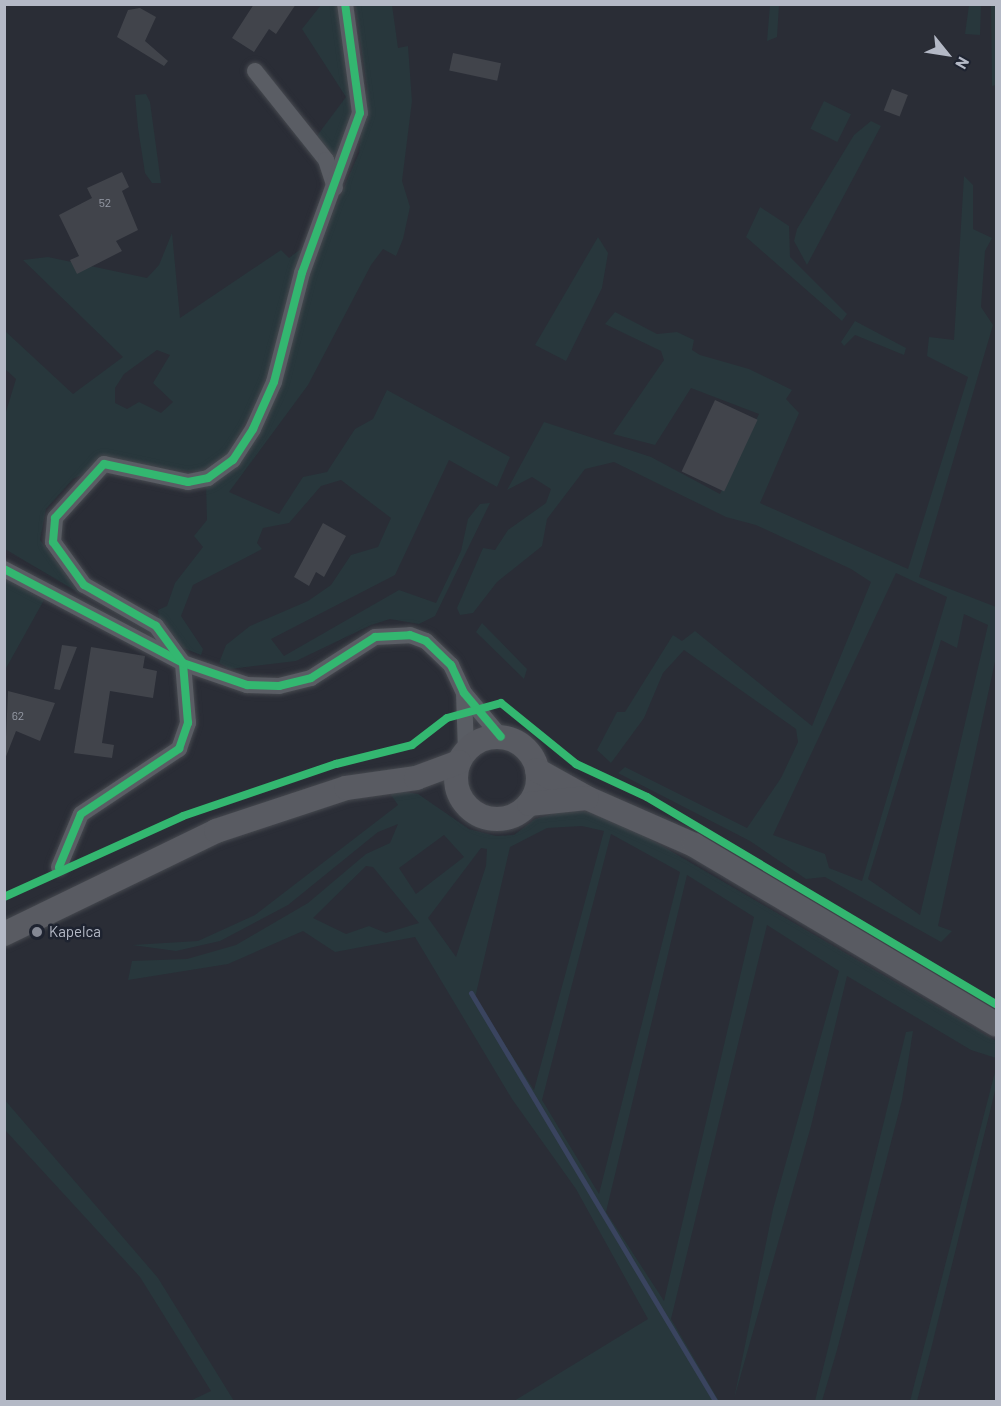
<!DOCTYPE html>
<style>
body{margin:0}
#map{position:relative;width:1001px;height:1406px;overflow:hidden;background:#2a2d36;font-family:Barlow,sans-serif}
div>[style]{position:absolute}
.green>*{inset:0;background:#28373c;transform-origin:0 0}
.stream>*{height:5px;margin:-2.5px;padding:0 2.5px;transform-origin:2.5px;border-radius:2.5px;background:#3a445f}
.building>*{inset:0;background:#41444b;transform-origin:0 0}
.roads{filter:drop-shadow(0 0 2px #46494f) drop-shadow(0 0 2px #46494f)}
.street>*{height:16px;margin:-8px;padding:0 8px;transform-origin:8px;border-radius:8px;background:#5a5d64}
.secondary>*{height:24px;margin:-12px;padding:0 12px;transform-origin:12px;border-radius:12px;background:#595b62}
.secondary>.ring{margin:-12px;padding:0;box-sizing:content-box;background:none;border:24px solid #595b62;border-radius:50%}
.cycleway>*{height:8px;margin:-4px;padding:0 4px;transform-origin:4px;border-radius:4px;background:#33b770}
.dots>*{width:16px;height:16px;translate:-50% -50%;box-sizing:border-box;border:3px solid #1e2330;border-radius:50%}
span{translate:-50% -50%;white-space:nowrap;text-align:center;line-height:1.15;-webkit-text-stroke:5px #1e2330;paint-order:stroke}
.number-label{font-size:12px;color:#979ca7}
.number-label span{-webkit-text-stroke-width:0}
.poi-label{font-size:15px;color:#b4b9c6}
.left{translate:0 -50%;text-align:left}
.frame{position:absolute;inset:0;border:6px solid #b4b9c6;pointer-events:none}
.north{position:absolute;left:917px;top:24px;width:60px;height:60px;-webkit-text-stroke:4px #1e2330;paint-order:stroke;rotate:120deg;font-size:16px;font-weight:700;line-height:24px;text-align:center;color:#b4b9c6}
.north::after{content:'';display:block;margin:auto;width:21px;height:27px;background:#b4b9c6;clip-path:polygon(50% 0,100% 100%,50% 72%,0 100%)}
</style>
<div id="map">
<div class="green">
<i style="clip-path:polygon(321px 5px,339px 5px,353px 109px,335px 162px,316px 137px,346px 97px,302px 29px)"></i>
<i style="clip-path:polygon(355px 5px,392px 5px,398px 48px,408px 46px,412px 101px,402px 181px,410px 207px,403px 239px,396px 256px,383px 249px,371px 265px,308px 385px,229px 492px,279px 514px,303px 477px,327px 472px,355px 429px,373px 419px,387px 390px,510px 457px,497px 487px,449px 460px,395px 575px,271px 639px,284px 656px,399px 590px,436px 603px,461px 551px,468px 519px,480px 504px,490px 503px,435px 616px,419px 624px,390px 619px,371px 625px,296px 661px,230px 669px,219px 663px,226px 645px,250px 626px,308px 601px,331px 585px,351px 555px,378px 547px,391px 518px,341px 480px,321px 486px,289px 523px,263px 528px,257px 543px,262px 549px,193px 585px,181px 616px,203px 649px,201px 655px,183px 648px,159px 618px,158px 610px,167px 606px,175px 583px,203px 547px,194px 536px,207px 520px,206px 485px,281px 378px,310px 266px,359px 153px,367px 87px)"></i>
<i style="clip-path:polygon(770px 5px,779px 5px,777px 37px,767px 41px)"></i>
<i style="clip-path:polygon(969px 5px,981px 5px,980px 35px,965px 34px)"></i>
<i style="clip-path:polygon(991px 5px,996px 5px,996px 85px,992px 86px)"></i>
<i style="clip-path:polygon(146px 94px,150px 102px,161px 183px,152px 183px,145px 173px,138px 128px,135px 95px)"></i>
<i style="left:824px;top:101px;width:30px;height:31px;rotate:26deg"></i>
<i style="clip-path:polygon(871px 121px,881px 126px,807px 265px,794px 241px,797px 229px,854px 135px)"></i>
<i style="clip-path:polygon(evenodd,964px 176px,973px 185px,973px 229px,992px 238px,985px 251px,981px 307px,993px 325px,919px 577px,996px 607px,996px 657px,938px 926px,952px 931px,941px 942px,825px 877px,806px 879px,750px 841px,618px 773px,625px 767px,747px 828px,781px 778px,798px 742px,796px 729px,684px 650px,663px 673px,644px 718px,611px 763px,597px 750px,617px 712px,625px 712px,673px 635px,682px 641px,695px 631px,812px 726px,871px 582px,851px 569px,756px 525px,726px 517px,614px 462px,585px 469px,547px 519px,542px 546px,497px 582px,473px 613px,460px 615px,457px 608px,483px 548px,495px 550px,508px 530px,546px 503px,551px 489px,532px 477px,507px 490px,544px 422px,651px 457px,720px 494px,759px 414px,691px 388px,655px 445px,613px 434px,664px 360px,661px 351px,605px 324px,615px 312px,657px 334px,677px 332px,694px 340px,692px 350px,700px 355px,749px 369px,792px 390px,786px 399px,799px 413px,760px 503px,908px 569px,968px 377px,927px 356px,929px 337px,954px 340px,964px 176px,896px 573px,947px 597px,862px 881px,829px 868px,825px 854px,773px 835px,896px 573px,964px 176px,964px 614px,988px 625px,920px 915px,868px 879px,941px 640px,957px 648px,964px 614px)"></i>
<i style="clip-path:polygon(760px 207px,789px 226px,790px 257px,847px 314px,842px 321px,746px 237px)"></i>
<i style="clip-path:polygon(evenodd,172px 233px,180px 318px,281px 250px,289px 258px,302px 248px,272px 375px,226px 457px,200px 472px,104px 464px,73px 479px,46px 509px,40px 540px,81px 594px,5px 549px,5px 415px,16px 379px,5px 369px,4px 330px,73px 394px,123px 357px,23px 260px,48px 257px,147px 278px,159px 265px,172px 233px,157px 350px,170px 355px,153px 383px,173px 402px,161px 413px,139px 402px,127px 409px,115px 403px,115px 388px,124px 374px,157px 350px)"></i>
<i style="clip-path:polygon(598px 237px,608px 253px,602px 288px,566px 361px,535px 345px)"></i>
<i style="clip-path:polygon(855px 321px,906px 348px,904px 355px,855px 335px,844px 346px,841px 342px)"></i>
<i style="clip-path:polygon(5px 578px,44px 600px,5px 670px,6px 653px)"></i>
<i style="clip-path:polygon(482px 623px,527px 669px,524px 679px,476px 632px)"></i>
<i style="clip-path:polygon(evenodd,387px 789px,418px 794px,469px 829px,496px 836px,514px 835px,535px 819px,569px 809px,609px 815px,996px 1041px,996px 1058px,971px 1050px,847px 976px,811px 1126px,734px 1399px,773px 1209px,839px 971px,767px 925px,671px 1319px,719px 1401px,514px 1401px,648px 1319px,576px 1189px,512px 1099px,415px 937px,335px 952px,303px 931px,228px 964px,128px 980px,132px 961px,187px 959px,236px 945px,308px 903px,366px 854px,390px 843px,398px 824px,378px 832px,288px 905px,220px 941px,176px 951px,132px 945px,198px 941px,255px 915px,398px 805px,387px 789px,582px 826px,604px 831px,534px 1090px,475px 998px,510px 847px,547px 828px,582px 826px,387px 789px,611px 834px,680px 872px,599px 1194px,542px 1100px,611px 834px,387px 789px,444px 835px,464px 857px,416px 894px,399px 868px,444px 835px,387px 789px,481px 848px,487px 849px,486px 866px,456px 957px,428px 918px,481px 848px,387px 789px,366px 866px,373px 867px,419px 923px,386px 933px,369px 926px,346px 934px,313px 918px,366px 866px,387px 789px,687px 875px,754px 917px,664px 1301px,606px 1212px,687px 875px)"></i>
<i style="clip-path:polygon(913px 1031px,902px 1100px,837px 1350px,822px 1401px,815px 1401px,906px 1032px)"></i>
<i style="clip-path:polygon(995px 1072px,996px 1087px,931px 1349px,917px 1401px,910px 1401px)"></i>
<i style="clip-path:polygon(4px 1099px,158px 1278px,234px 1401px,190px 1401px,211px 1391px,140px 1277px,5px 1130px)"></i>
</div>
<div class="stream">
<i style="left:471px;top:993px;width:477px;rotate:59.1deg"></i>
</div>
<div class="building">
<i style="clip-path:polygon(254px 4px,296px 4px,276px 34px,269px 29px,254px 52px,232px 38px)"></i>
<i style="clip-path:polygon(140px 8px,156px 17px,145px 41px,168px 61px,164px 66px,117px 37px,128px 10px)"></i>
<i style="left:453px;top:53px;width:49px;height:18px;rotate:12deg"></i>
<i style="left:892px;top:89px;width:17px;height:23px;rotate:21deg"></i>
<i style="clip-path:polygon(122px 172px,129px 187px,122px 191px,138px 230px,116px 241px,122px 251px,77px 274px,70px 260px,79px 256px,59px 215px,92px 198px,87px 188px)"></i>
<i style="left:715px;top:400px;width:47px;height:79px;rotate:25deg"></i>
<i style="clip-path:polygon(323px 523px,346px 536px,324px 577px,316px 572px,309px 586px,294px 577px)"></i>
<i style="clip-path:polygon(62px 645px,77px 647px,60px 690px,54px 689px)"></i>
<i style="clip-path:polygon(91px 647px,145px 656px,143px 668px,157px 671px,153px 698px,110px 691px,102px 743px,114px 745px,112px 758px,74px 753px)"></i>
<i style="clip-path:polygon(8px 691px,55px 703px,40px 741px,16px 731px,5px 759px)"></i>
</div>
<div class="roads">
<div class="street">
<i style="left:255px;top:71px;width:114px;rotate:51.4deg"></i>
<i style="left:326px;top:160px;width:29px;rotate:72deg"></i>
<i style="left:4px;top:569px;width:202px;rotate:27.7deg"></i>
<i style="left:183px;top:663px;width:68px;rotate:19deg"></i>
<i style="left:247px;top:685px;width:32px;rotate:2deg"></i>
<i style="left:279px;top:686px;width:33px;rotate:-14deg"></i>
<i style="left:311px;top:678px;width:76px;rotate:-32.6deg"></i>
<i style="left:375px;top:637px;width:35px;rotate:-3deg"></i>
<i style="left:410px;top:635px;width:17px;rotate:21deg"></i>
<i style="left:426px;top:641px;width:35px;rotate:44deg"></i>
<i style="left:451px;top:665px;width:31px;rotate:65deg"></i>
<i style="left:464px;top:693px;width:57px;rotate:49.9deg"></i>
<i style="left:464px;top:693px;width:58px;rotate:88deg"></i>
<i style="left:59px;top:867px;width:57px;rotate:-67.5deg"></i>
<i style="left:81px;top:814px;width:118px;rotate:-33.6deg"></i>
<i style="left:179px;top:749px;width:28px;rotate:-71deg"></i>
<i style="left:188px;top:723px;width:60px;rotate:-94.8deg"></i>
<i style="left:183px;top:663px;width:46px;rotate:-126.1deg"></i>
<i style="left:156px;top:626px;width:83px;rotate:-150.3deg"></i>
<i style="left:84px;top:585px;width:53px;rotate:-125.8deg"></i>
<i style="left:53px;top:542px;width:24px;rotate:-85deg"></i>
<i style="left:55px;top:518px;width:73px;rotate:-47.8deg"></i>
<i style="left:104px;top:464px;width:86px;rotate:12.1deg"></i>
<i style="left:188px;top:482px;width:20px;rotate:-11deg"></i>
<i style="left:208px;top:478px;width:31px;rotate:-36deg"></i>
<i style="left:233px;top:460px;width:37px;rotate:-57deg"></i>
<i style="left:253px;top:429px;width:51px;rotate:-65.9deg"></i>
<i style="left:274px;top:382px;width:113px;rotate:-75.6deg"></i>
<i style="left:302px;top:273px;width:170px;rotate:-70.1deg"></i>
<i style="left:360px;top:113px;width:110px;rotate:-97.8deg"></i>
</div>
<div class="secondary">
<i class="ring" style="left:456px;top:737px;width:58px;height:58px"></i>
<i style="left:537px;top:770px;width:57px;rotate:29.2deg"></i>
<i style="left:587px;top:798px;width:117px;rotate:23.7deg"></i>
<i style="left:694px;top:845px;width:351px;rotate:30.7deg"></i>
<i style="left:529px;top:804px;width:58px;rotate:-5.9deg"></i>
<i style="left:4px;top:934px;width:236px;rotate:-25.9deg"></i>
<i style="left:216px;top:831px;width:137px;rotate:-18.3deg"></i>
<i style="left:346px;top:788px;width:71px;rotate:-8.1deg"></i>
<i style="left:416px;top:778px;width:46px;rotate:-20.4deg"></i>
</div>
</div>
<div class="cycleway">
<i style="left:4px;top:569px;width:202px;rotate:27.7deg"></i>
<i style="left:183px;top:663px;width:68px;rotate:19deg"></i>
<i style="left:247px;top:685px;width:32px;rotate:2deg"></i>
<i style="left:279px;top:686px;width:33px;rotate:-14deg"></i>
<i style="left:311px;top:678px;width:76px;rotate:-32.6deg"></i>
<i style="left:375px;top:637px;width:35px;rotate:-3deg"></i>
<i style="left:410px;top:635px;width:17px;rotate:21deg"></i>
<i style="left:426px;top:641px;width:35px;rotate:44deg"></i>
<i style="left:451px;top:665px;width:31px;rotate:65deg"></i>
<i style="left:464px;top:693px;width:57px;rotate:49.9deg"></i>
<i style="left:59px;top:867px;width:57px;rotate:-67.5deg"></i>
<i style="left:81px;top:814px;width:118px;rotate:-33.6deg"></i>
<i style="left:179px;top:749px;width:28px;rotate:-71deg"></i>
<i style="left:188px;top:723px;width:60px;rotate:-94.8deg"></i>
<i style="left:183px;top:663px;width:46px;rotate:-126.1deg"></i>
<i style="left:156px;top:626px;width:83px;rotate:-150.3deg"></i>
<i style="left:84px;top:585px;width:53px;rotate:-125.8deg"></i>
<i style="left:53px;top:542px;width:24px;rotate:-85deg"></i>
<i style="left:55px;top:518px;width:73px;rotate:-47.8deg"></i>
<i style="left:104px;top:464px;width:86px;rotate:12.1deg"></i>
<i style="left:188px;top:482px;width:20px;rotate:-11deg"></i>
<i style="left:208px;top:478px;width:31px;rotate:-36deg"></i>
<i style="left:233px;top:460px;width:37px;rotate:-57deg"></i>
<i style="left:253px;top:429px;width:51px;rotate:-65.9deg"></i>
<i style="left:274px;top:382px;width:113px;rotate:-75.6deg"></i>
<i style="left:302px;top:273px;width:170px;rotate:-70.1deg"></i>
<i style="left:360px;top:113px;width:110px;rotate:-97.8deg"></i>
<i style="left:4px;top:897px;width:196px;rotate:-24.3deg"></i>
<i style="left:183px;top:816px;width:162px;rotate:-18.8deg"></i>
<i style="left:336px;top:764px;width:78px;rotate:-14deg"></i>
<i style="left:412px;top:745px;width:44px;rotate:-37.6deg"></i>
<i style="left:447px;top:718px;width:56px;rotate:-15.5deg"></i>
<i style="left:501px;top:703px;width:97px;rotate:39.1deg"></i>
<i style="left:576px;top:764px;width:78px;rotate:24.9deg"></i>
<i style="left:647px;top:797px;width:406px;rotate:30.7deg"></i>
</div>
<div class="dots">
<i style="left:37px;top:932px;background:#848894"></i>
</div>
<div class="number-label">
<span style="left:105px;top:203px">52</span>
<span style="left:18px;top:716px">62</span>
</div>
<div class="poi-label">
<span class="left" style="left:49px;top:932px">Kapelca</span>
</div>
<div class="frame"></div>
<div class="north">N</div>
</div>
